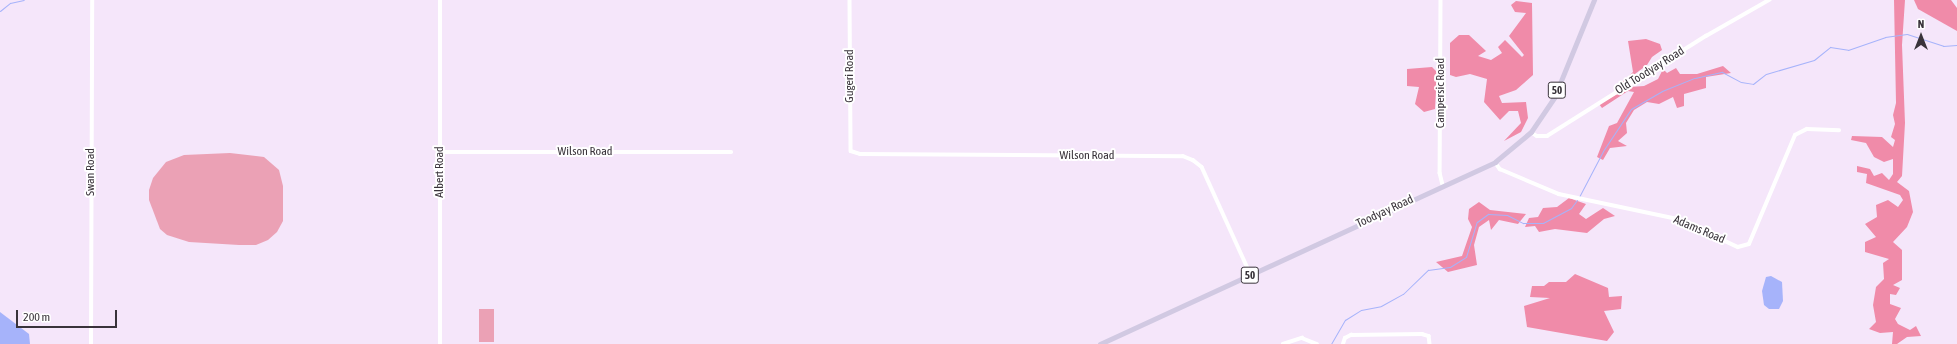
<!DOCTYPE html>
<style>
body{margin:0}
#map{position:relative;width:1957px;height:344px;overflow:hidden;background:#f5e6fa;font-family:"Asap Condensed",sans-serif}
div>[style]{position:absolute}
.green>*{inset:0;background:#eba1b5;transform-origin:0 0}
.forest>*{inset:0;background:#f08ba9}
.water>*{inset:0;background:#a6b3fa}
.stream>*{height:1px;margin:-0.5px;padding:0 0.5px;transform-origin:0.5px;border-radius:0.5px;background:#a6b3fa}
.minor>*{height:3.5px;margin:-1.75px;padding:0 1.75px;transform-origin:1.75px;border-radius:1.75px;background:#fff}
.major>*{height:4.5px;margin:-2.25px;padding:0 2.25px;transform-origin:2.25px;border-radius:2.25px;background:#d1c9e2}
span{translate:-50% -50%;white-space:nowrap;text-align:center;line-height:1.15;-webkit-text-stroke:4px #fff;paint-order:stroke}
.shield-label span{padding:1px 3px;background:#fff;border:1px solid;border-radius:3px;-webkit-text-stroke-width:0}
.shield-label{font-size:11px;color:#39333a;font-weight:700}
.street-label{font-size:12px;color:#39333a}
.north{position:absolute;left:1901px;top:16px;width:40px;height:40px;-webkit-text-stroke:3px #fff;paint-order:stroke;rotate:0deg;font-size:11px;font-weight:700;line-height:16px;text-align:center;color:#39333a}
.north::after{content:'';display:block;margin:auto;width:14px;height:18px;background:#39333a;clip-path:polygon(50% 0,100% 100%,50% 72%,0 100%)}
.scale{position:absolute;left:16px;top:310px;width:101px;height:18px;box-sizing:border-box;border:2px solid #39333a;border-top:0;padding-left:5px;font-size:12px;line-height:14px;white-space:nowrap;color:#39333a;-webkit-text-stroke:3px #fff;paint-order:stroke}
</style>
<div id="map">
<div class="green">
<i style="clip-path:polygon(230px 153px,264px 157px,279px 170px,283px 186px,283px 221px,277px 232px,268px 240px,256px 245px,239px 245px,189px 242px,167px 235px,160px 229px,149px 200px,149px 190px,153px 178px,166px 162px,184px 155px)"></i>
<i style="left:479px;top:309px;width:15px;height:33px"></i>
</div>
<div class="forest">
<i style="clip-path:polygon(1894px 0,1905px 0,1902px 45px,1905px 123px,1902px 176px,1897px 182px,1909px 191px,1913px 212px,1907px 227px,1893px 242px,1902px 250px,1902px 280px,1893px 285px,1900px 288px,1896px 295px,1890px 294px,1890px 304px,1901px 308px,1895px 319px,1898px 324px,1910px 330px,1916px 326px,1921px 336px,1907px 337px,1897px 344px,1892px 344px,1893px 332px,1880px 333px,1869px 329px,1876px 322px,1873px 305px,1876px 287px,1884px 279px,1883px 263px,1889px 259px,1865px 252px,1865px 242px,1876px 237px,1865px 224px,1877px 217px,1876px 205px,1888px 200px,1898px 207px,1903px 200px,1900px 195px,1866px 183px,1867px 174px,1857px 172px,1857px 166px,1870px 169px,1874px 176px,1882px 173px,1889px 180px,1893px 174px,1893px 159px,1884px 162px,1874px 157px,1866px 143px,1851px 140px,1852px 136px,1882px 137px,1893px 147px,1895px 140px,1891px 137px,1895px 124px,1893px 115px,1896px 103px)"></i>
<i style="clip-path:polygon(1914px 0,1951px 0,1957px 8px,1957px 31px,1918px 9px)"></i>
<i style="clip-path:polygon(1516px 1px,1532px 3px,1533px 75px,1516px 90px,1499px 96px,1502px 103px,1526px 102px,1528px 118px,1521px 132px,1504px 141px,1521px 123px,1518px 111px,1509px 111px,1500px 120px,1484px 102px,1487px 79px,1470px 74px,1456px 77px,1450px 75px,1450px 43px,1459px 35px,1469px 35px,1486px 51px,1478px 56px,1491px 60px,1502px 53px,1498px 47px,1505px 40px,1522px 57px,1524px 55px,1509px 36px,1526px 13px,1515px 12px,1511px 5px)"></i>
<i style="clip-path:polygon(1646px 39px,1660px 44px,1662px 50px,1652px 57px,1647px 65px,1616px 88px,1633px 72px,1628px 41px)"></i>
<i style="clip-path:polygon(1723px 66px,1731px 73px,1706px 77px,1706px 88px,1684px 94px,1684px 106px,1677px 108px,1673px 97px,1659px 104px,1647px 102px,1634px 110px,1626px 123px,1627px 133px,1618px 141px,1627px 146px,1610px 148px,1603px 160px,1597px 157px,1609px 126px,1617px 123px,1634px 92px,1628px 91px,1602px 108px,1599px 104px,1630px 87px,1644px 86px,1658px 79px,1663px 69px,1667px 73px,1676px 68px,1680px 74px,1697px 74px)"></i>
<i style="clip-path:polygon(1432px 67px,1437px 72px,1435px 109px,1424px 112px,1415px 104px,1419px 87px,1407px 86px,1407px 69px)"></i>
<i style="clip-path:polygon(1569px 198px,1586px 204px,1579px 214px,1586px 219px,1603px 208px,1615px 216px,1604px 219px,1587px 233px,1555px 229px,1539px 232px,1535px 226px,1525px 227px,1529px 218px,1538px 217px,1543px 208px,1557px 207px)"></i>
<i style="clip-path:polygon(1479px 202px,1490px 210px,1526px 214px,1518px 224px,1499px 220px,1491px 230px,1489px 220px,1479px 227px,1474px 245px,1477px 265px,1448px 272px,1436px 262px,1462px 256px,1472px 227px,1468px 219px,1469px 209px)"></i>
<i style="clip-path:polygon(1575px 274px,1608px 288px,1609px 297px,1622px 296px,1621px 309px,1604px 311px,1614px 332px,1607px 341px,1527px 327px,1524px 306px,1550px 298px,1530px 297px,1532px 286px,1544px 286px,1549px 282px,1566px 282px)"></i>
</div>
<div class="water">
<i style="clip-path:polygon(1771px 276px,1782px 282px,1783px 301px,1779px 309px,1769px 309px,1764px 305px,1762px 291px,1766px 277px)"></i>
<i style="clip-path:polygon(0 312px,29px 334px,30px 344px,0 344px)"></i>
</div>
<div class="stream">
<i style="left:0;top:11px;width:13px;rotate:-39deg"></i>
<i style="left:10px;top:3px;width:14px;rotate:-12deg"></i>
<i style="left:1579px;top:197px;width:52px;rotate:-62.4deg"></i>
<i style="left:1603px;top:151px;width:50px;rotate:-56.3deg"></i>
<i style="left:1631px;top:109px;width:36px;rotate:-30deg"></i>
<i style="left:1662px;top:91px;width:35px;rotate:-22deg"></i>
<i style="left:1695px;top:78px;width:28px;rotate:-13deg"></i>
<i style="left:1722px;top:72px;width:21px;rotate:28deg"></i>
<i style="left:1741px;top:82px;width:12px;rotate:9deg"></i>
<i style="left:1753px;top:84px;width:16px;rotate:-38deg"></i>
<i style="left:1766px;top:74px;width:50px;rotate:-16.3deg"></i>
<i style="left:1814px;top:60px;width:21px;rotate:-39deg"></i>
<i style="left:1830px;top:47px;width:18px;rotate:9deg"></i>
<i style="left:1848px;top:50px;width:39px;rotate:-19deg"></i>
<i style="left:1885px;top:37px;width:22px;rotate:-8deg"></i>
<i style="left:1907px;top:34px;width:38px;rotate:18deg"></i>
<i style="left:1943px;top:46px;width:14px;rotate:-4deg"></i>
<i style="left:1331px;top:344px;width:28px;rotate:-60deg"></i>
<i style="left:1345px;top:320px;width:19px;rotate:-32deg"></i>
<i style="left:1361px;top:310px;width:20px;rotate:-11deg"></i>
<i style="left:1381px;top:306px;width:25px;rotate:-29deg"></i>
<i style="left:1403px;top:294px;width:35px;rotate:-44deg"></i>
<i style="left:1428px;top:270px;width:22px;rotate:-8deg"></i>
<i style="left:1450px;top:267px;width:19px;rotate:-32deg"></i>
<i style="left:1466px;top:257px;width:37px;rotate:-73deg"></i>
<i style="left:1477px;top:222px;width:14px;rotate:-36deg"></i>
<i style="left:1488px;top:214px;width:19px;rotate:3deg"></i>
<i style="left:1507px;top:215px;width:18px;rotate:27deg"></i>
<i style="left:1523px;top:223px;width:20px"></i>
<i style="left:1543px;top:223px;width:32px;rotate:-28deg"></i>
<i style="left:1571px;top:208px;width:10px;rotate:-53deg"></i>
</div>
<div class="minor">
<i style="left:850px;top:0;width:151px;rotate:89.6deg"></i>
<i style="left:851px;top:151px;width:9px;rotate:18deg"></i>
<i style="left:860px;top:154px;width:323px;rotate:0.4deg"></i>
<i style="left:1183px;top:156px;width:11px;rotate:22deg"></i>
<i style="left:1193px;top:160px;width:11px;rotate:38deg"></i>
<i style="left:1202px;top:167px;width:119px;rotate:65.6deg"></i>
<i style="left:1441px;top:0;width:173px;rotate:90.3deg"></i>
<i style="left:1440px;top:173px;width:12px;rotate:76deg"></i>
<i style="left:1531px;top:132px;width:7px;rotate:34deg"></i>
<i style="left:1537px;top:136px;width:10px"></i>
<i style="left:1547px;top:136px;width:188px;rotate:-32.2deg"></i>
<i style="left:1706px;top:36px;width:73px;rotate:-29.7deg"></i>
<i style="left:440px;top:152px;width:291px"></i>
<i style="left:1495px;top:162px;width:9px;rotate:54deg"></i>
<i style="left:1500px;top:169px;width:64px;rotate:23deg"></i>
<i style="left:1559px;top:194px;width:122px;rotate:11.9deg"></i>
<i style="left:1678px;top:219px;width:66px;rotate:25deg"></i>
<i style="left:1738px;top:247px;width:11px;rotate:-15deg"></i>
<i style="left:1749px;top:244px;width:118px;rotate:-67.1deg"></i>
<i style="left:1795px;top:135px;width:13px;rotate:-27deg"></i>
<i style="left:1807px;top:129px;width:32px;rotate:2deg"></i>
<i style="left:91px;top:344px;width:344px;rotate:-89.8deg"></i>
<i style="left:440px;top:344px;width:344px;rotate:-90deg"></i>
<i style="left:1283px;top:344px;width:20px;rotate:-18deg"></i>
<i style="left:1302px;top:338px;width:16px;rotate:22deg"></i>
<i style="left:1343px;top:344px;width:6px;rotate:-72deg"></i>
<i style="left:1345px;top:338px;width:7px;rotate:-27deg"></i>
<i style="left:1351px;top:335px;width:71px;rotate:-0.8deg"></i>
<i style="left:1422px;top:334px;width:7px;rotate:16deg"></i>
<i style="left:1429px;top:336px;width:8px;rotate:83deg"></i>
</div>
<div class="major">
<i style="left:1100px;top:344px;width:435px;rotate:-24.7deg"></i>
<i style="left:1495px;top:162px;width:47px;rotate:-39.8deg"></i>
<i style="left:1531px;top:132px;width:41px;rotate:-55.9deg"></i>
<i style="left:1554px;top:98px;width:106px;rotate:-67.8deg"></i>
</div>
<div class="shield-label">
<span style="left:1557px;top:90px">50</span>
<span style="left:1250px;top:275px">50</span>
</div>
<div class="street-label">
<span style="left:1650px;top:71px;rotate:-32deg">Old Toodyay Road</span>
<span style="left:850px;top:76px;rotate:-90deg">Gugeri Road</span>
<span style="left:1441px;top:93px;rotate:-90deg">Campersic Road</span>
<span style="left:585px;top:152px">Wilson Road</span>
<span style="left:1087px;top:156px">Wilson Road</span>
<span style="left:91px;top:172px;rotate:-90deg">Swan Road</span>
<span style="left:440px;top:172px;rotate:-90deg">Albert Road</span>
<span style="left:1385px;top:212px;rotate:-25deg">Toodyay Road</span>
<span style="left:1699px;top:230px;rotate:23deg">Adams Road</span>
</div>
<div class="north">N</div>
<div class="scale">200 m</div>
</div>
